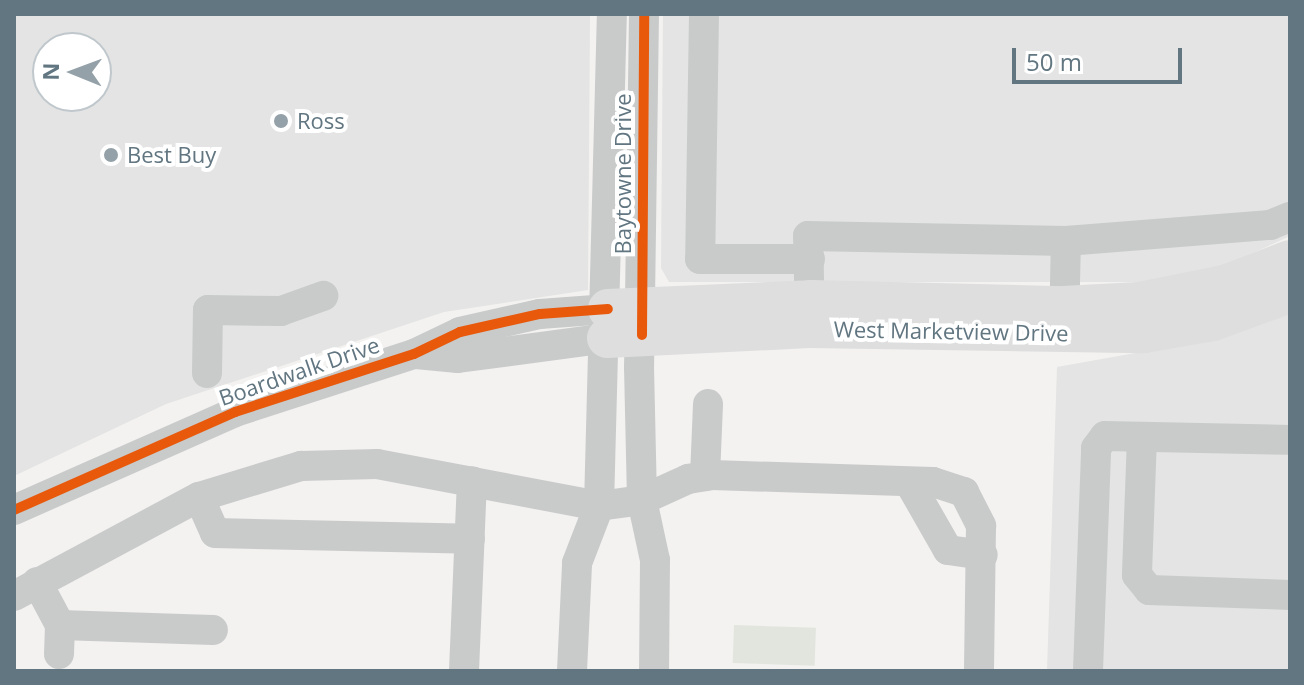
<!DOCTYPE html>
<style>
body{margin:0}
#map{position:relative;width:1304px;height:685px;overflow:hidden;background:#f3f2f0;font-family:"Open Sans",sans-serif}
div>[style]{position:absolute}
.built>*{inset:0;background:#e3e4e3}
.green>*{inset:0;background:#e2e5de;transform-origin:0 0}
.minor>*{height:30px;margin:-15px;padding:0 15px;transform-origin:15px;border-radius:15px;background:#c9cbcb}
.major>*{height:40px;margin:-20px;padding:0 20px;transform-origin:20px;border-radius:20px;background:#dededf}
.cycleway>*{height:10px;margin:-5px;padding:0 5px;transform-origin:5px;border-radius:5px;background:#e8590c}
.dots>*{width:22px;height:22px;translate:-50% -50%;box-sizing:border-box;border:4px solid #fff;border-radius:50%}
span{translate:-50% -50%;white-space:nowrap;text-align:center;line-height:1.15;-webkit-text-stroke:8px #fff;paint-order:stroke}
.poi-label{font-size:22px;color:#617681}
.left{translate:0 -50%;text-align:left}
.street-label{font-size:22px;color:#617681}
.frame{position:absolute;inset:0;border:16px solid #617681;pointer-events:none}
.north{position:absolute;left:32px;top:32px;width:80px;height:80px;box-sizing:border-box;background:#fff;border:2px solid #c0c8cd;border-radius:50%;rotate:271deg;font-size:22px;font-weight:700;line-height:32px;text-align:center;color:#617681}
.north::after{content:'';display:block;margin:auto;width:28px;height:36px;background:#94a1a8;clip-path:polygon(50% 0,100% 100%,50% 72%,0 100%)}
.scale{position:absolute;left:1012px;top:48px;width:170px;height:36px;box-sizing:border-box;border:4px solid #617681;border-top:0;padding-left:10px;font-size:24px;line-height:28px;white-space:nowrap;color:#617681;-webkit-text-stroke:6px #fff;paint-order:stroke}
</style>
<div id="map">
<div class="built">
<i style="clip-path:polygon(evenodd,14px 14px,590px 14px,588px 290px,444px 312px,166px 404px,14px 476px,14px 14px,48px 48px,96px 48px,96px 96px,48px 96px,48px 48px)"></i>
<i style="clip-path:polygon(663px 14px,1290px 14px,1290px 236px,1225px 266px,1155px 282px,669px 282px,661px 268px)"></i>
<i style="clip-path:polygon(1290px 310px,1290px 671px,1047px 671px,1057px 367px,1197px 342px)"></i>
</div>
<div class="green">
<i style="left:734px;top:625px;width:82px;height:38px;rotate:2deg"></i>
</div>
<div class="minor">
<i style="left:644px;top:14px;width:353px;rotate:90.8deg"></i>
<i style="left:639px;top:367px;width:133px;rotate:88.7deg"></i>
<i style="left:642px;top:500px;width:61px;rotate:77.8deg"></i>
<i style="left:655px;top:560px;width:111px;rotate:90.5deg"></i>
<i style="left:704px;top:14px;width:245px;rotate:90.9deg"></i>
<i style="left:700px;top:259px;width:110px"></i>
<i style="left:810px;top:322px;width:86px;rotate:-91.3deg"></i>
<i style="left:808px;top:236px;width:258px;rotate:1.1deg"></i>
<i style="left:1066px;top:241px;width:205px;rotate:-4.5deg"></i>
<i style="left:1270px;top:225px;width:22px;rotate:-22deg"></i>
<i style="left:1064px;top:327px;width:86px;rotate:-88.7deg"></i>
<i style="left:416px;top:354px;width:42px;rotate:5.4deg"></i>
<i style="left:458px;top:358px;width:150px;rotate:-7.6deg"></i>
<i style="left:207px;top:373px;width:63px;rotate:-89.1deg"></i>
<i style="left:208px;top:310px;width:73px;rotate:0.8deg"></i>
<i style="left:281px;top:311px;width:45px;rotate:-19.7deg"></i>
<i style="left:1142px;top:437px;width:138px;rotate:92.1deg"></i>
<i style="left:1137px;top:575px;width:19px;rotate:51deg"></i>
<i style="left:1149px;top:590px;width:141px;rotate:2deg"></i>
<i style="left:705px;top:476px;width:72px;rotate:-87.6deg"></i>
<i style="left:909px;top:482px;width:78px;rotate:60.2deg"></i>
<i style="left:948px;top:550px;width:35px;rotate:8deg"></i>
<i style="left:199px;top:497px;width:39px;rotate:66deg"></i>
<i style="left:215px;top:533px;width:255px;rotate:1.3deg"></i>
<i style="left:14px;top:510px;width:242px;rotate:-23.9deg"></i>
<i style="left:235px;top:412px;width:188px;rotate:-18deg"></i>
<i style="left:414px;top:354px;width:51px;rotate:-25.6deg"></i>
<i style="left:460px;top:332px;width:82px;rotate:-12.7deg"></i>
<i style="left:540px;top:314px;width:68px;rotate:-4.2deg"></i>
<i style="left:37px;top:582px;width:49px;rotate:61.9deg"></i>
<i style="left:60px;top:625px;width:153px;rotate:1.9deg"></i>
<i style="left:14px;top:596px;width:210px;rotate:-28.2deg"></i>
<i style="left:199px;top:497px;width:107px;rotate:-16.9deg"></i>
<i style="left:301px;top:466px;width:76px;rotate:-1.5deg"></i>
<i style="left:377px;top:464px;width:226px;rotate:10.7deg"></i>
<i style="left:599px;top:506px;width:43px;rotate:-7.9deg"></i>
<i style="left:642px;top:500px;width:51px;rotate:-24.5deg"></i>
<i style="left:688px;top:479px;width:24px;rotate:-9deg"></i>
<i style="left:712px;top:475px;width:221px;rotate:1.8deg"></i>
<i style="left:933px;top:482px;width:33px;rotate:18deg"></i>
<i style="left:964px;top:492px;width:38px;rotate:63deg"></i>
<i style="left:981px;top:526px;width:145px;rotate:90.8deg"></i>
<i style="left:59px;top:654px;width:29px;rotate:-88deg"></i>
<i style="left:464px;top:671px;width:190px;rotate:-87.6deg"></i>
<i style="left:572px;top:671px;width:108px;rotate:-87.3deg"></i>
<i style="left:577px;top:563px;width:61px;rotate:-68.9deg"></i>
<i style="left:599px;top:506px;width:492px;rotate:-88.5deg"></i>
<i style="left:1088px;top:671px;width:223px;rotate:-87.9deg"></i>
<i style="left:1096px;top:448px;width:15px;rotate:-53deg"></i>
<i style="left:1105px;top:436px;width:185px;rotate:1.2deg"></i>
</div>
<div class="major">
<i style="left:608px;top:309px;width:203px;rotate:-2.5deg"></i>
<i style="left:811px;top:300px;width:253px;rotate:1.4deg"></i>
<i style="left:1064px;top:306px;width:75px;rotate:-3.1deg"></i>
<i style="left:1139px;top:302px;width:91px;rotate:-11.4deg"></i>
<i style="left:1228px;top:284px;width:66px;rotate:-21.2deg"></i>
<i style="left:607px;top:338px;width:202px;rotate:-2.8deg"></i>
<i style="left:809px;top:328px;width:335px;rotate:0.9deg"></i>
<i style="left:1144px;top:333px;width:70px;rotate:-9.9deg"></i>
<i style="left:1213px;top:321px;width:82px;rotate:-20deg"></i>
</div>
<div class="cycleway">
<i style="left:642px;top:335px;width:321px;rotate:-89.6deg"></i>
<i style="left:14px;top:510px;width:242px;rotate:-23.9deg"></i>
<i style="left:235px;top:412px;width:188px;rotate:-18deg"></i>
<i style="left:414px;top:354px;width:51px;rotate:-25.6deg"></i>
<i style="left:460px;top:332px;width:82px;rotate:-12.7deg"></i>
<i style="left:540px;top:314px;width:68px;rotate:-4.2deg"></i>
</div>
<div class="dots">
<i style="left:281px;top:121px;background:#94a1a8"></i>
<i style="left:111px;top:155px;background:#94a1a8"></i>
</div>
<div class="poi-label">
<span class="left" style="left:297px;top:121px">Ross</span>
<span class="left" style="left:127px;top:155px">Best Buy</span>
</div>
<div class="street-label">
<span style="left:623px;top:174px;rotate:-90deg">Baytowne Drive</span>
<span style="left:951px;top:331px;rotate:1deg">West Marketview Drive</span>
<span style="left:299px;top:371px;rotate:-19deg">Boardwalk Drive</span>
</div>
<div class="frame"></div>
<div class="north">N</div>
<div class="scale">50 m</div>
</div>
